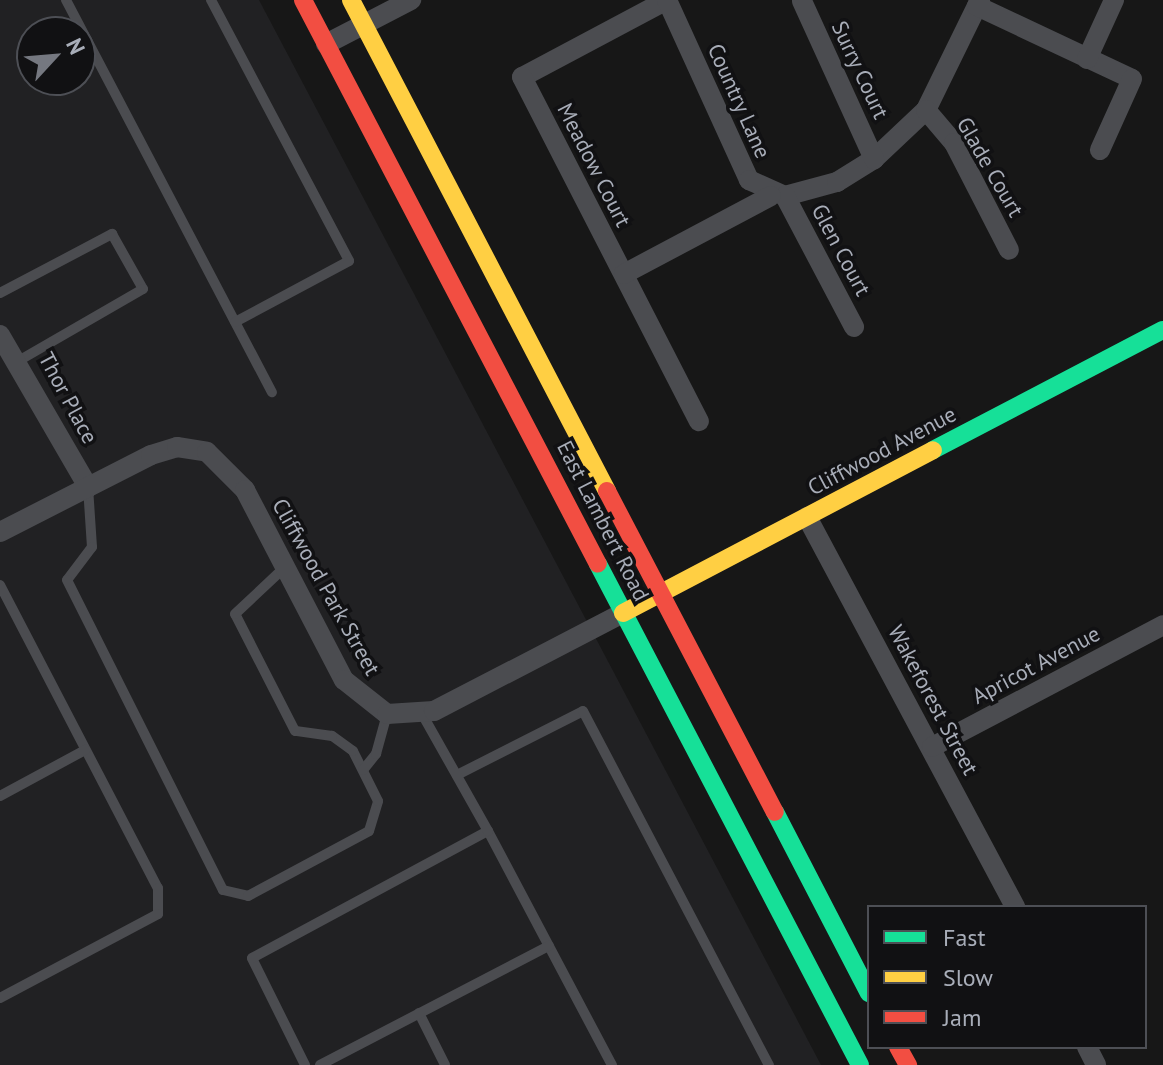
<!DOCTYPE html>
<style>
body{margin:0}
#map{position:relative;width:1163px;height:1065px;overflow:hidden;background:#171717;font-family:"PT Sans",sans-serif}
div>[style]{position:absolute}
.built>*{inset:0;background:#212123}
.lane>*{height:10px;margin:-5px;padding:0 5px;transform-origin:5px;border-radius:5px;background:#4b4c50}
.street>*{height:20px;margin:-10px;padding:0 10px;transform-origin:10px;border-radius:10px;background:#4b4c50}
.fast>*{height:18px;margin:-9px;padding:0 9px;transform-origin:9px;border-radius:9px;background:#16e098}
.slow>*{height:18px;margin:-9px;padding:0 9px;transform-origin:9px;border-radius:9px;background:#ffcf43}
.jam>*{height:18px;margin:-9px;padding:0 9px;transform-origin:9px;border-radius:9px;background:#f24e42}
span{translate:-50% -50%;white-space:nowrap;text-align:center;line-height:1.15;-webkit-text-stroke:7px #111113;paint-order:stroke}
.street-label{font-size:22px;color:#a8adb8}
.legend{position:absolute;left:867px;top:905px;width:280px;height:144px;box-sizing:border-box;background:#111113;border:2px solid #4d4f55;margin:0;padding:10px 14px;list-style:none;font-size:24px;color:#a8adb8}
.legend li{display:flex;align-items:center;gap:16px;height:40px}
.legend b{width:40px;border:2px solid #4d4f55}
.north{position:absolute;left:16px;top:16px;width:80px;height:80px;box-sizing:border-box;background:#111113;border:2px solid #4d4f55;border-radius:50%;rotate:64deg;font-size:22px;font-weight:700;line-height:32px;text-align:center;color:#a8adb8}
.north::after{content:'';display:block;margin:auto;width:28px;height:36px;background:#757880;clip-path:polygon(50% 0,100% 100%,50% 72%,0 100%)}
</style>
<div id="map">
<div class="built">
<i style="clip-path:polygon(evenodd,0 0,259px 0,821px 1065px,0 1065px,0 0,32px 32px,80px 32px,80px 80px,32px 80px,32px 32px)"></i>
</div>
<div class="lane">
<i style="left:66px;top:0;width:443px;rotate:62.3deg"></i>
<i style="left:211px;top:0;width:295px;rotate:62.1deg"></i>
<i style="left:349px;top:261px;width:129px;rotate:151.8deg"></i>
<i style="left:0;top:293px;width:127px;rotate:-27.8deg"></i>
<i style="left:112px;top:234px;width:63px;rotate:60.6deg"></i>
<i style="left:143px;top:289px;width:142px;rotate:150deg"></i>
<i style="left:88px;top:487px;width:60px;rotate:86.2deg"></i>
<i style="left:92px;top:547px;width:41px;rotate:127.1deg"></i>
<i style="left:67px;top:580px;width:347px;rotate:63.3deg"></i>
<i style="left:223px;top:890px;width:26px;rotate:13deg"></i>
<i style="left:248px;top:896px;width:137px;rotate:-28.2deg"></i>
<i style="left:369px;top:831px;width:31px;rotate:-73deg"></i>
<i style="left:378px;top:801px;width:56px;rotate:-116.6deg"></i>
<i style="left:353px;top:751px;width:26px;rotate:-144deg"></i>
<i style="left:332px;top:736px;width:37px;rotate:-172deg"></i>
<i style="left:295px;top:731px;width:131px;rotate:-117.1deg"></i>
<i style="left:235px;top:614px;width:69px;rotate:-43.2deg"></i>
<i style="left:0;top:585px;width:342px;rotate:62.5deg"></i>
<i style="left:158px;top:888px;width:26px;rotate:90deg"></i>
<i style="left:158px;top:914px;width:179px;rotate:152deg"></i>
<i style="left:363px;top:770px;width:21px;rotate:-51deg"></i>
<i style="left:376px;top:754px;width:41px;rotate:-74.6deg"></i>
<i style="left:457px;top:775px;width:141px;rotate:-26.9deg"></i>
<i style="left:583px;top:711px;width:400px;rotate:62.3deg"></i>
<i style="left:0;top:796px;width:97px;rotate:-28.4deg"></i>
<i style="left:488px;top:831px;width:265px;rotate:62.1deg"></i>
<i style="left:419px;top:1013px;width:58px;rotate:63.4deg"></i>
<i style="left:305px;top:1065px;width:119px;rotate:-116.4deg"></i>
<i style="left:252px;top:958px;width:268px;rotate:-28.3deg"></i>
<i style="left:488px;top:831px;width:134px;rotate:-119.4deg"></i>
<i style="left:320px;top:1065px;width:258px;rotate:-27.5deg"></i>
</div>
<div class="street">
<i style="left:667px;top:0;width:164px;rotate:152deg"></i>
<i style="left:522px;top:77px;width:387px;rotate:62.8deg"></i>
<i style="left:667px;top:0;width:198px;rotate:65.5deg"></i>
<i style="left:749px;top:180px;width:39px;rotate:24deg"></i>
<i style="left:785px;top:196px;width:54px;rotate:-15.1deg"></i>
<i style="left:837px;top:182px;width:44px;rotate:-31.9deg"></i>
<i style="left:874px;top:159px;width:71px;rotate:-43.3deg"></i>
<i style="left:926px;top:110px;width:123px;rotate:-63.9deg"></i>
<i style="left:802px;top:1px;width:174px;rotate:65.5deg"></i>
<i style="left:977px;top:6px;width:171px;rotate:25.2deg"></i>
<i style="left:1132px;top:79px;width:78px;rotate:114.3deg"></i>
<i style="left:326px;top:44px;width:96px;rotate:-27.4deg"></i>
<i style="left:1087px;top:59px;width:65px;rotate:-65.4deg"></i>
<i style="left:926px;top:110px;width:43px;rotate:49.7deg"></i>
<i style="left:954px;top:143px;width:120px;rotate:62.8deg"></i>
<i style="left:785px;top:196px;width:148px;rotate:62.2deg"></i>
<i style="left:624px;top:274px;width:166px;rotate:-28deg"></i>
<i style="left:0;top:335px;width:176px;rotate:59.9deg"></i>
<i style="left:807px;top:517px;width:442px;rotate:61.9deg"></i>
<i style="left:0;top:532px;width:169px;rotate:-27deg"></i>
<i style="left:151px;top:455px;width:27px;rotate:-17deg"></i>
<i style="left:177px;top:447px;width:30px;rotate:9deg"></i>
<i style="left:207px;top:452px;width:54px;rotate:45deg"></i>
<i style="left:245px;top:490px;width:214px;rotate:62.5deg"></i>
<i style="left:344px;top:680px;width:55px;rotate:38.3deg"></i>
<i style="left:387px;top:714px;width:47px;rotate:-3.7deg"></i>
<i style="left:434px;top:711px;width:213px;rotate:-27.4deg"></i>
<i style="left:932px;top:747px;width:261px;rotate:-27.8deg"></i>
<i style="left:1087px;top:1047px;width:20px;rotate:63deg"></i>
</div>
<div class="fast">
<i style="left:933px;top:450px;width:259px;rotate:-27.6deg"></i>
<i style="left:598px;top:564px;width:565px;rotate:62.39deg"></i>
<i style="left:775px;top:812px;width:204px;rotate:62.6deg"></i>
</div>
<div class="slow">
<i style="left:351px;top:0;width:554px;rotate:62.46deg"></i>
<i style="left:623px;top:613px;width:350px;rotate:-27.7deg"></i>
</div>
<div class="jam">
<i style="left:303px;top:0;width:636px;rotate:62.39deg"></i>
<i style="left:607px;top:491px;width:362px;rotate:62.4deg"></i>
<i style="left:898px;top:1047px;width:21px;rotate:61deg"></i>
</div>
<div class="street-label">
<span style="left:860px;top:70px;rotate:65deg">Surry Court</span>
<span style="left:739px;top:101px;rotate:66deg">Country Lane</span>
<span style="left:594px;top:165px;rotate:63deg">Meadow Court</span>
<span style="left:990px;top:167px;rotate:60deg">Glade Court</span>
<span style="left:841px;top:250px;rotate:62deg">Glen Court</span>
<span style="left:68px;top:398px;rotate:62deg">Thor Place</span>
<span style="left:882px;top:451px;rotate:-28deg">Cliffwood Avenue</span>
<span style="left:603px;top:521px;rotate:63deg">East Lambert Road</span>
<span style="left:326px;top:587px;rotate:61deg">Cliffwood Park Street</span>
<span style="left:1036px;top:665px;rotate:-28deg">Apricot Avenue</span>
<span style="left:933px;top:700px;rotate:62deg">Wakeforest Street</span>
</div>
<ul class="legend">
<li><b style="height:10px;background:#16e098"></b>Fast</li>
<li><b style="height:10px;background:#ffcf43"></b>Slow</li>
<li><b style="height:10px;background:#f24e42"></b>Jam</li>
</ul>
<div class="north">N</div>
</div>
